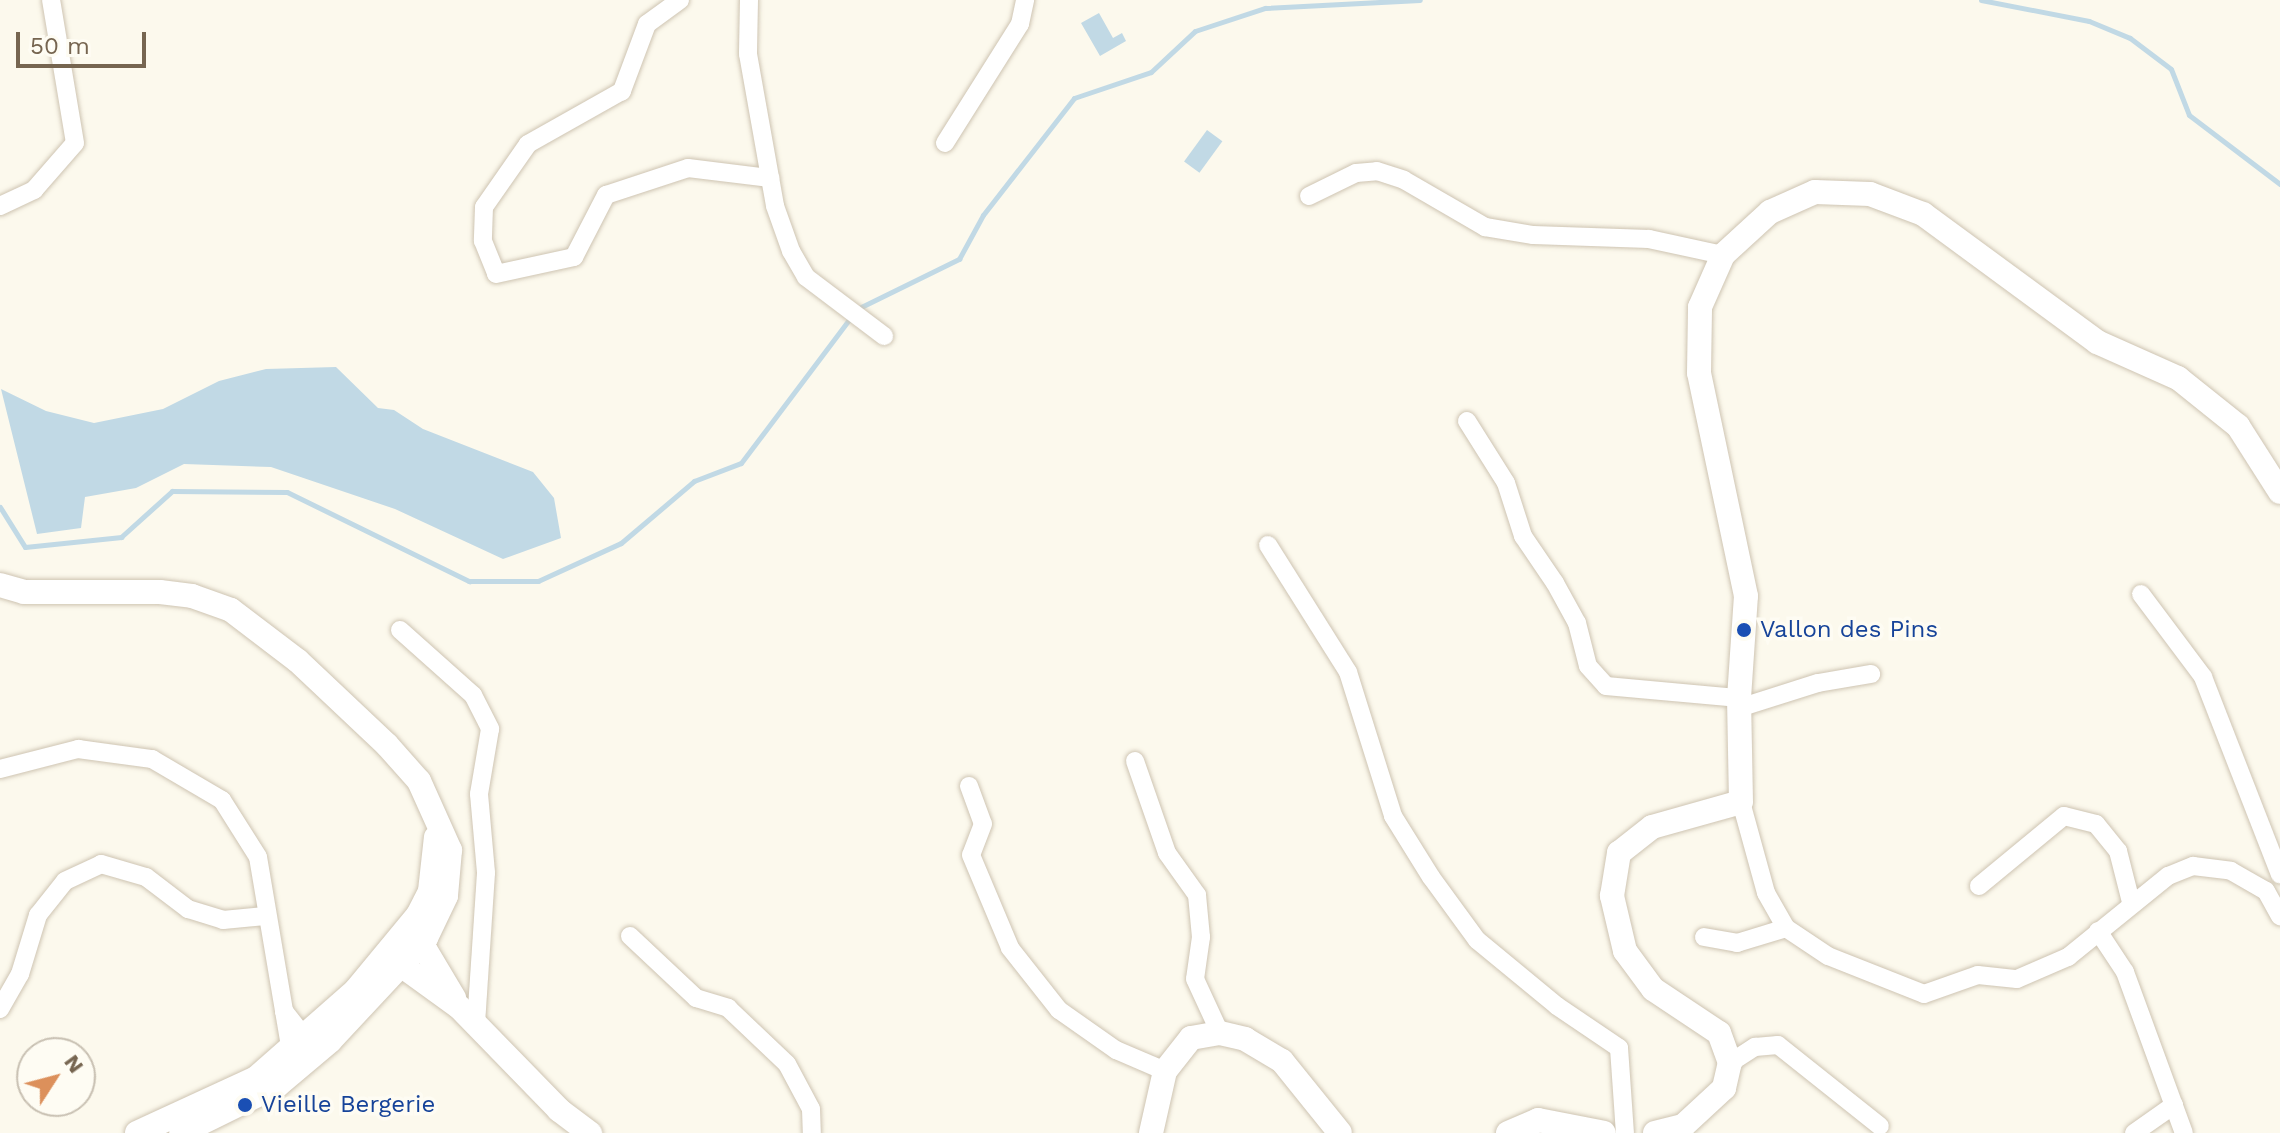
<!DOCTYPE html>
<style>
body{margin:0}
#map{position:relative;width:2280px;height:1133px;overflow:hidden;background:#fcf9ed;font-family:"Work Sans",sans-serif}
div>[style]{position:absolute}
.water>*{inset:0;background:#c1d9e5;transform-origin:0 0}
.stream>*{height:5px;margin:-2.5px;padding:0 2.5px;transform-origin:2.5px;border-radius:2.5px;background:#c1d9e5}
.roads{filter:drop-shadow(0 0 2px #cec4b2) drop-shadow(0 0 2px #cec4b2)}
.minor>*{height:18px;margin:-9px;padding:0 9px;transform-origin:9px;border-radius:9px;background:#fff}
.tertiary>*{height:24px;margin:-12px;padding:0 12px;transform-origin:12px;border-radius:12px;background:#fff}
.dots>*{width:22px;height:22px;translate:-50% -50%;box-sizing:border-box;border:4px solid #fefcf3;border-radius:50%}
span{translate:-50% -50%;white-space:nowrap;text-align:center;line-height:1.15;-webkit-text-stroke:7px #fefcf3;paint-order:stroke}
.transit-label{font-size:24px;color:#164399}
.left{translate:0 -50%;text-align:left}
.north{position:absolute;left:16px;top:1037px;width:80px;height:80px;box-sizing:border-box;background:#fefcf3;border:2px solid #c8c0b2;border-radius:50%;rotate:54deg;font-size:22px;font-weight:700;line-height:32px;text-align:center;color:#766550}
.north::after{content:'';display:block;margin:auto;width:28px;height:36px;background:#dc905b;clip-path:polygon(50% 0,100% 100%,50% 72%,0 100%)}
.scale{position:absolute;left:16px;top:32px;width:130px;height:36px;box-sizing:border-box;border:4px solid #766550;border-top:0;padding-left:10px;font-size:24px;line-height:28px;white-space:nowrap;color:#766550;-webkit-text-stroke:6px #fefcf3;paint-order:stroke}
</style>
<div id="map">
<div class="water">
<i style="clip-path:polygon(1099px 13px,1113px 38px,1122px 33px,1126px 41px,1100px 56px,1081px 23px)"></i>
<i style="left:1207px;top:130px;width:19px;height:39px;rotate:36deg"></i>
<i style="clip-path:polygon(336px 367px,378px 408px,394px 410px,423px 429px,533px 472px,554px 498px,561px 538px,503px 559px,395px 509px,271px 467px,184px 464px,136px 488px,85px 497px,81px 528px,37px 534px,1px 389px,46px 411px,94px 423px,163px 409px,219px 381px,266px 369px)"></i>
</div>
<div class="stream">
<i style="left:1981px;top:0;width:110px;rotate:11deg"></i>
<i style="left:2089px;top:21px;width:44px;rotate:22.5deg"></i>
<i style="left:2130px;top:38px;width:51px;rotate:37.1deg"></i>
<i style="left:2171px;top:69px;width:49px;rotate:68.6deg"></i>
<i style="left:2189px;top:115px;width:114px;rotate:37.2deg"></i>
<i style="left:0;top:507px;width:47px;rotate:58deg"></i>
<i style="left:25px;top:547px;width:97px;rotate:-5.9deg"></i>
<i style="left:121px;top:537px;width:69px;rotate:-42deg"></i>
<i style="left:172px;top:491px;width:115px;rotate:0.5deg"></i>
<i style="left:287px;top:492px;width:203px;rotate:26.1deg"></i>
<i style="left:469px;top:581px;width:69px"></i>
<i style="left:538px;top:581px;width:91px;rotate:-24.6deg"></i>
<i style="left:621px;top:543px;width:96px;rotate:-40.3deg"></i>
<i style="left:694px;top:481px;width:50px;rotate:-21deg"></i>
<i style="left:741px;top:463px;width:193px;rotate:-53deg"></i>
<i style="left:857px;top:309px;width:114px;rotate:-26.1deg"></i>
<i style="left:959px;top:259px;width:50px;rotate:-61.4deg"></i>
<i style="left:983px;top:215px;width:148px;rotate:-52.1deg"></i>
<i style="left:1074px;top:98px;width:81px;rotate:-18.7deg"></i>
<i style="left:1151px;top:72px;width:60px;rotate:-43deg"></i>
<i style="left:1195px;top:31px;width:74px;rotate:-18.2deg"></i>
<i style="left:1265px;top:8px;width:155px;rotate:-3deg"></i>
</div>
<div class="roads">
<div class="minor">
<i style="left:680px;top:0;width:41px;rotate:144deg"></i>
<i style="left:647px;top:24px;width:72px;rotate:110.5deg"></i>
<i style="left:622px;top:91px;width:108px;rotate:150.6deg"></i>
<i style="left:528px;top:144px;width:77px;rotate:124.9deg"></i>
<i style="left:484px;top:207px;width:34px;rotate:92deg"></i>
<i style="left:483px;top:241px;width:35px;rotate:68deg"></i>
<i style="left:496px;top:274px;width:80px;rotate:-12.3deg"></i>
<i style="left:574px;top:257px;width:70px;rotate:-62.7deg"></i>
<i style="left:606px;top:195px;width:86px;rotate:-18.2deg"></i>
<i style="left:688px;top:168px;width:83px;rotate:7deg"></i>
<i style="left:749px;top:0;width:54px;rotate:91.1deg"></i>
<i style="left:748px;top:54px;width:154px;rotate:79.9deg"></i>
<i style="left:775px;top:206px;width:48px;rotate:70.4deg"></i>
<i style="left:791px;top:251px;width:30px;rotate:60deg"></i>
<i style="left:806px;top:277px;width:98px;rotate:37.1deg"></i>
<i style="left:945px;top:143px;width:141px;rotate:-57.8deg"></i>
<i style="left:1020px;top:24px;width:25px;rotate:-78deg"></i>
<i style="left:1309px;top:196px;width:52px;rotate:-26.1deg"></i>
<i style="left:1356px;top:173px;width:21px;rotate:-5deg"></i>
<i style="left:1377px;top:171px;width:28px;rotate:18deg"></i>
<i style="left:1404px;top:180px;width:94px;rotate:30.1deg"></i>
<i style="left:1485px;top:227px;width:49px;rotate:9.5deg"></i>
<i style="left:1533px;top:235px;width:116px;rotate:2deg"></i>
<i style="left:1649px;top:239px;width:76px;rotate:12.2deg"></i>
<i style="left:0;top:206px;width:38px;rotate:-25deg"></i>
<i style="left:34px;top:190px;width:62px;rotate:-48.9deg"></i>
<i style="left:75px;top:143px;width:145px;rotate:-99.5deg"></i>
<i style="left:1467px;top:421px;width:73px;rotate:57.8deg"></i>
<i style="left:1506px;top:483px;width:56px;rotate:72.2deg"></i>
<i style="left:1523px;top:536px;width:57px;rotate:55.8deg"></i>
<i style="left:1555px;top:583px;width:46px;rotate:61.2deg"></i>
<i style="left:1577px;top:623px;width:44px;rotate:75.7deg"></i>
<i style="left:1588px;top:666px;width:27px;rotate:48deg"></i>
<i style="left:1606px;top:686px;width:134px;rotate:5.2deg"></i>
<i style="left:1268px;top:545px;width:150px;rotate:57.8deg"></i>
<i style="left:1348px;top:672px;width:151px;rotate:72.6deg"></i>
<i style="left:1393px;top:816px;width:72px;rotate:58.1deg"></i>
<i style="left:1431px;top:877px;width:78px;rotate:53.9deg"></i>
<i style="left:1477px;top:940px;width:104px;rotate:39.5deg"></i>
<i style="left:1557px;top:1006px;width:75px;rotate:34.1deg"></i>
<i style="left:1619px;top:1048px;width:85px;rotate:86deg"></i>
<i style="left:2141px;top:594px;width:104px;rotate:53.2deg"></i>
<i style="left:2203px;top:677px;width:212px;rotate:68.7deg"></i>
<i style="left:400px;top:630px;width:98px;rotate:41.7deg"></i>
<i style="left:473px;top:695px;width:38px;rotate:63deg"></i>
<i style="left:490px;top:729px;width:66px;rotate:99.6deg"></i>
<i style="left:479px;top:794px;width:79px;rotate:84.9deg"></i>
<i style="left:486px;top:873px;width:152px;rotate:93.8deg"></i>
<i style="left:1739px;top:708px;width:83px;rotate:-17.6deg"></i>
<i style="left:1818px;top:683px;width:54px;rotate:-9.6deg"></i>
<i style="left:1135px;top:761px;width:97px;rotate:70.8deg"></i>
<i style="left:1167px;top:853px;width:52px;rotate:54.5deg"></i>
<i style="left:1197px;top:895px;width:42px;rotate:84.6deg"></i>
<i style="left:1201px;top:937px;width:42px;rotate:98.1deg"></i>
<i style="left:1195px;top:979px;width:60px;rotate:65.2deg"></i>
<i style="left:0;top:769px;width:81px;rotate:-14.4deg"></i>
<i style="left:78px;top:749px;width:75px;rotate:7.7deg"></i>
<i style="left:152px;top:759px;width:81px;rotate:30.4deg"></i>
<i style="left:222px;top:800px;width:67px;rotate:57.7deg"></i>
<i style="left:258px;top:857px;width:156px;rotate:80.4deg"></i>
<i style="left:969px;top:786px;width:40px;rotate:69.8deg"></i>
<i style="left:983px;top:824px;width:33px;rotate:111deg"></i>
<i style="left:971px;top:855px;width:101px;rotate:67.2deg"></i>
<i style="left:1010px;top:948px;width:79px;rotate:51.7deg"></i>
<i style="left:1059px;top:1010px;width:70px;rotate:35.1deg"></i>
<i style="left:1116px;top:1050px;width:53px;rotate:23.2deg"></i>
<i style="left:1741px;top:802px;width:94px;rotate:74.6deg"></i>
<i style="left:1766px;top:893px;width:40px;rotate:60.3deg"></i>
<i style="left:1786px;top:928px;width:50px;rotate:33.7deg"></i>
<i style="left:1828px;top:956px;width:103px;rotate:21.6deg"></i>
<i style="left:1924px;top:994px;width:57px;rotate:-19.4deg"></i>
<i style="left:1978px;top:975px;width:39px;rotate:6deg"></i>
<i style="left:2017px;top:979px;width:56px;rotate:-23.3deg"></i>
<i style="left:2068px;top:957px;width:129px;rotate:-39deg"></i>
<i style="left:2168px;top:876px;width:27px;rotate:-22deg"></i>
<i style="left:2193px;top:866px;width:38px;rotate:7deg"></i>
<i style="left:2231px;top:871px;width:40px;rotate:29.7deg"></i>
<i style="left:2266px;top:891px;width:29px;rotate:61deg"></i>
<i style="left:1979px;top:886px;width:110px;rotate:-39.5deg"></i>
<i style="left:2064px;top:816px;width:33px;rotate:14deg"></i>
<i style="left:2096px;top:824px;width:35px;rotate:51deg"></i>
<i style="left:2118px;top:851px;width:53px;rotate:75.7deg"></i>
<i style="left:2098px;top:931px;width:49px;rotate:56.6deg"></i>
<i style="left:2125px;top:972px;width:171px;rotate:69.9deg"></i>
<i style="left:630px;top:936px;width:91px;rotate:43.2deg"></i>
<i style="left:696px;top:998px;width:34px;rotate:17deg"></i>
<i style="left:728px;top:1008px;width:81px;rotate:43.5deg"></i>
<i style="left:787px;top:1064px;width:51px;rotate:61.9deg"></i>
<i style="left:811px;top:1109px;width:24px;rotate:88deg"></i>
<i style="left:1704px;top:937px;width:34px;rotate:10deg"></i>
<i style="left:1737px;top:943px;width:51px;rotate:-17deg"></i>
<i style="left:0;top:1009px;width:40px;rotate:-60.3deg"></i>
<i style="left:20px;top:974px;width:62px;rotate:-73deg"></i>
<i style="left:38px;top:915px;width:43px;rotate:-51.5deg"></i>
<i style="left:65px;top:881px;width:40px;rotate:-25deg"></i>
<i style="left:101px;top:864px;width:47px;rotate:16.1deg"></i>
<i style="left:146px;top:877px;width:53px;rotate:37.3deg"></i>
<i style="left:188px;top:909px;width:37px;rotate:17deg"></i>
<i style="left:223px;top:920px;width:42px;rotate:-5.4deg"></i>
<i style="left:291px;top:1052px;width:42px;rotate:-99.7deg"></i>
<i style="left:284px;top:1011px;width:36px;rotate:52deg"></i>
<i style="left:306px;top:1039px;width:9px;rotate:96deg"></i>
<i style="left:1730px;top:1063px;width:30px;rotate:-33deg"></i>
<i style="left:1755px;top:1047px;width:23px;rotate:-5deg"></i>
<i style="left:1778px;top:1045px;width:130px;rotate:38.5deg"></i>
<i style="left:2134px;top:1133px;width:49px;rotate:-35deg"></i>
</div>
<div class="tertiary">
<i style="left:0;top:585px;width:25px;rotate:16deg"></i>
<i style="left:24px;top:592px;width:136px"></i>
<i style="left:160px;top:592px;width:32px;rotate:7deg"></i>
<i style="left:192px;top:596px;width:41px;rotate:19.7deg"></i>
<i style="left:231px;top:610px;width:84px;rotate:37.3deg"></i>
<i style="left:298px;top:661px;width:122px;rotate:43.3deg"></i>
<i style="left:387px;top:745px;width:48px;rotate:48.4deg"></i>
<i style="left:419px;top:781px;width:76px;rotate:65.8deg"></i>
<i style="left:450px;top:850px;width:46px;rotate:95deg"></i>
<i style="left:446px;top:896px;width:47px;rotate:115.5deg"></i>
<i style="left:426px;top:938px;width:141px;rotate:133deg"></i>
<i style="left:330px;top:1041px;width:68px;rotate:139.8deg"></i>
<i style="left:278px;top:1085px;width:108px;rotate:153.7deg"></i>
<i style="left:404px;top:947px;width:16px;rotate:-7deg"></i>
<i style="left:420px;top:945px;width:8px;rotate:45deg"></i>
<i style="left:426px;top:951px;width:55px;rotate:59.2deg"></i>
<i style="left:401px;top:965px;width:72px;rotate:35.9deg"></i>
<i style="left:459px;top:1007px;width:144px;rotate:45.8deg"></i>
<i style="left:559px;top:1110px;width:39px;rotate:37deg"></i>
<i style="left:137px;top:1133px;width:131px;rotate:-24.8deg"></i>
<i style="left:256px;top:1078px;width:133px;rotate:-41.3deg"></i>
<i style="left:356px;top:990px;width:97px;rotate:-50.4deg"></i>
<i style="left:418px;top:915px;width:27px;rotate:-63deg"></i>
<i style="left:430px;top:891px;width:54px;rotate:-83.7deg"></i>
<i style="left:1151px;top:1133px;width:64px;rotate:-77.3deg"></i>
<i style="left:1165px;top:1071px;width:42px;rotate:-51.8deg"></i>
<i style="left:1191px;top:1038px;width:29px;rotate:-10deg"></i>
<i style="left:1220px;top:1033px;width:26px;rotate:13deg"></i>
<i style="left:1245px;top:1039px;width:43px;rotate:30.7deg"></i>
<i style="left:1282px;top:1061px;width:92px;rotate:51.1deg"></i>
<i style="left:1508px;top:1133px;width:33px;rotate:-23deg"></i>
<i style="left:1538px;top:1120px;width:67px;rotate:11.1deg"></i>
<i style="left:1655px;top:1133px;width:29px;rotate:-14deg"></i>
<i style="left:1683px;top:1126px;width:56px;rotate:-42.8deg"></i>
<i style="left:1724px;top:1088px;width:26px;rotate:-77deg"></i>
<i style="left:1730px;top:1063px;width:32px;rotate:-110deg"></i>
<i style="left:1719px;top:1033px;width:79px;rotate:-146.3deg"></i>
<i style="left:1653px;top:989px;width:47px;rotate:-126.4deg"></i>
<i style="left:1625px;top:951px;width:57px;rotate:-103.3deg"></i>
<i style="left:1612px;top:896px;width:44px;rotate:-80.8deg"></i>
<i style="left:1619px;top:853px;width:42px;rotate:-38.2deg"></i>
<i style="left:1652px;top:827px;width:92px;rotate:-15.7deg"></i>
<i style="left:1741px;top:802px;width:104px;rotate:-91.1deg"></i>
<i style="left:1739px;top:698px;width:102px;rotate:-86.1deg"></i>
<i style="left:1746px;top:596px;width:228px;rotate:-101.9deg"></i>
<i style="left:1699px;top:373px;width:66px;rotate:-89.1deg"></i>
<i style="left:1700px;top:307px;width:57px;rotate:-66.1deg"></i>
<i style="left:1723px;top:255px;width:64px;rotate:-42.5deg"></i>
<i style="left:1770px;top:212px;width:49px;rotate:-24deg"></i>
<i style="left:1815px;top:192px;width:55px;rotate:2.1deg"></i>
<i style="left:1870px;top:194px;width:57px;rotate:20.7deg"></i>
<i style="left:1923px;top:214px;width:216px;rotate:36.3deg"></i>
<i style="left:2097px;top:342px;width:89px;rotate:24deg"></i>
<i style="left:2178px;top:378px;width:77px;rotate:38.7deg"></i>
<i style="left:2238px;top:426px;width:78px;rotate:57.5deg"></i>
</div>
</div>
<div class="dots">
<i style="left:1744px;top:630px;background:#1a4fb4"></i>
<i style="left:245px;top:1105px;background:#1a4fb4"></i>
</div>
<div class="transit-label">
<span class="left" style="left:1760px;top:630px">Vallon des Pins</span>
<span class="left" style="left:261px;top:1105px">Vieille Bergerie</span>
</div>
<div class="north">N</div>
<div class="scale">50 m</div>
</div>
